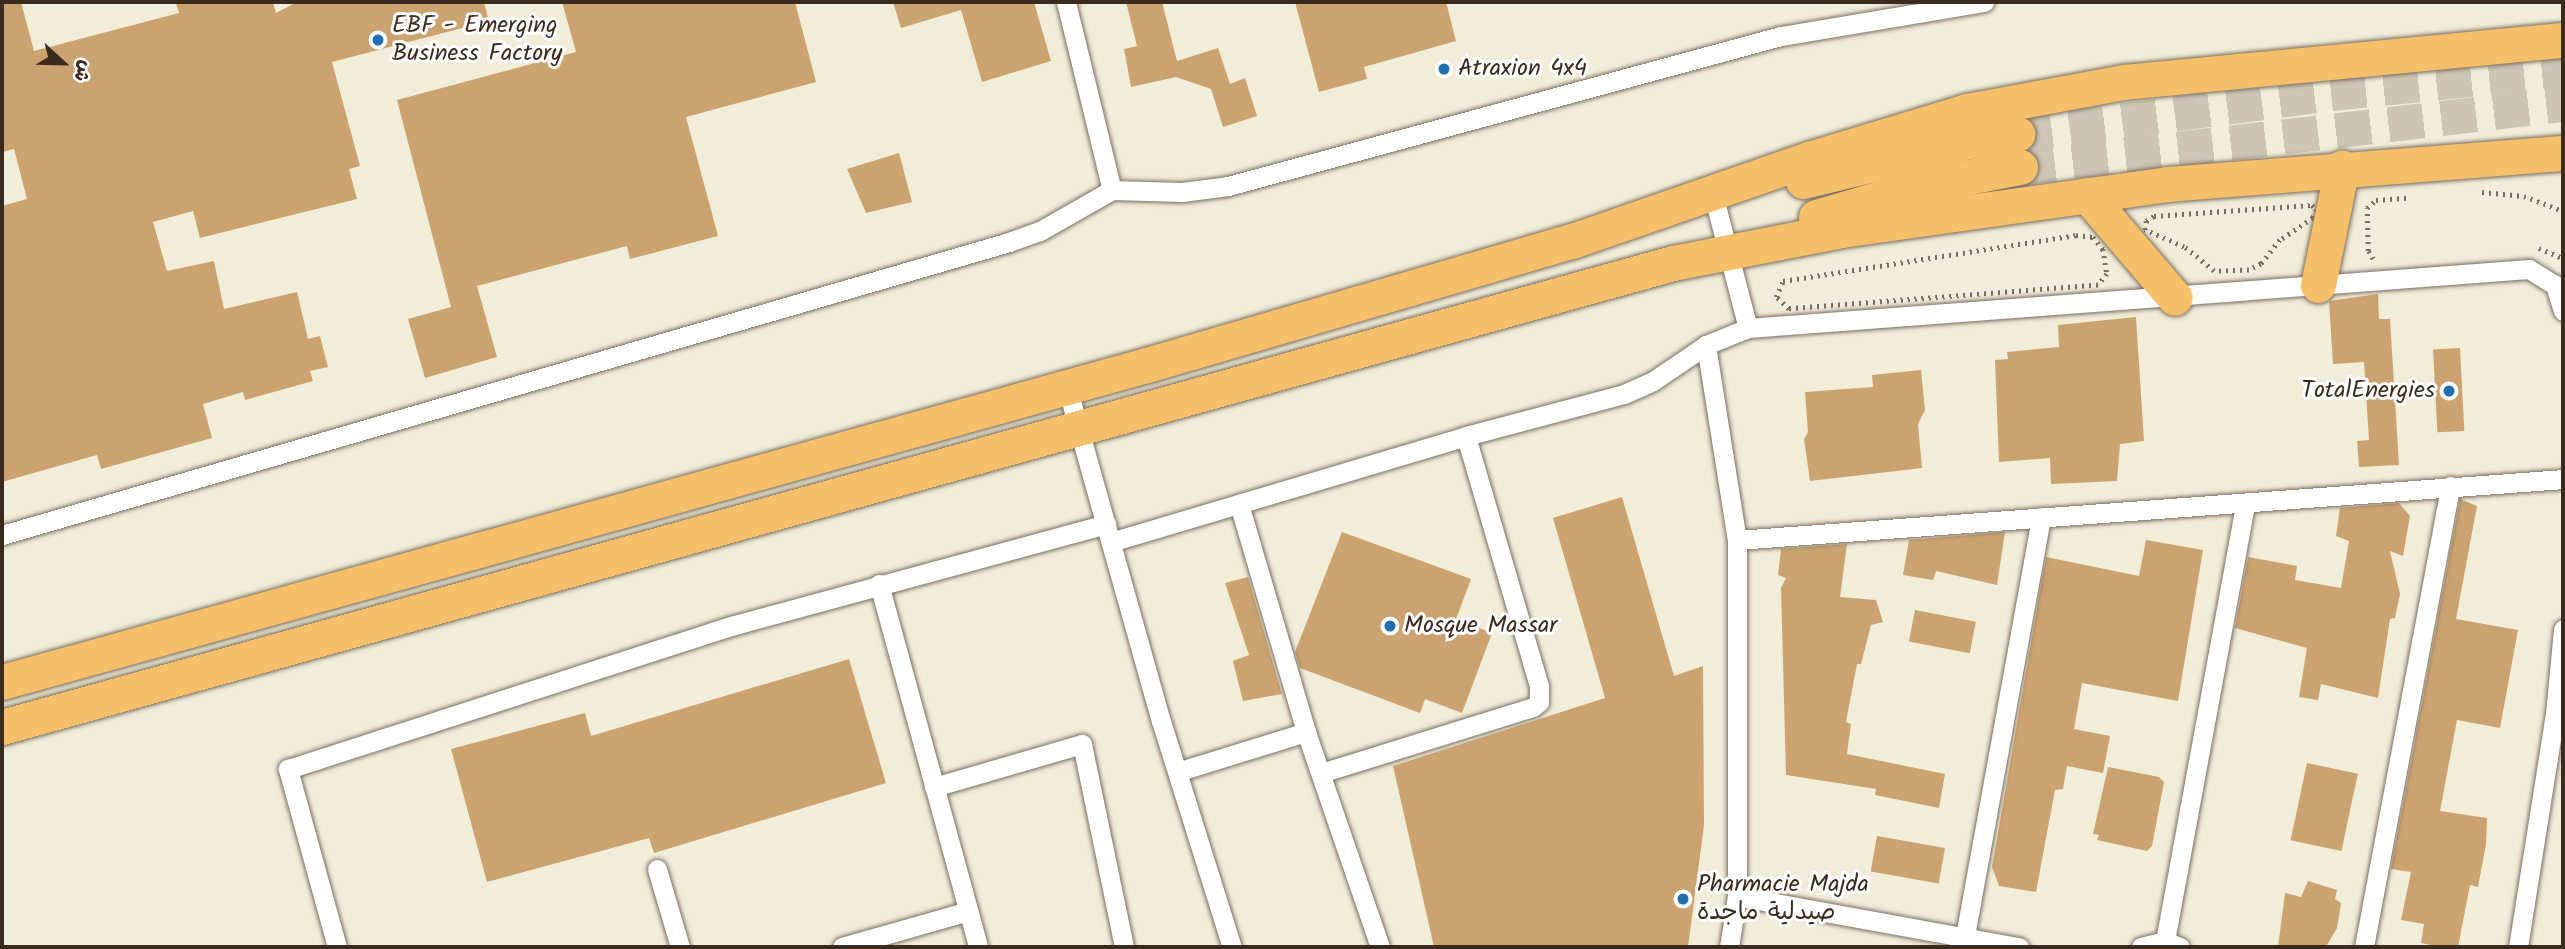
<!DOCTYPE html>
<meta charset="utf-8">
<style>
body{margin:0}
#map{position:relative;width:2565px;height:949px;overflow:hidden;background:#f1edd8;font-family:Kalam,"Playpen Sans Arabic",sans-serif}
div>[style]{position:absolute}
.building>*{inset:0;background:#cba371;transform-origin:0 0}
.highway-tunnel>*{height:35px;margin-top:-17.5px;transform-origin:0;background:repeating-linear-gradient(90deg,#cdc6b3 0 35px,transparent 0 53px)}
.path>*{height:4.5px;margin-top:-2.25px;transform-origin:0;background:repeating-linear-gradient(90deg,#7b6e5f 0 2px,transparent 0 7px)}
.roads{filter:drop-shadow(0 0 2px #7b6e5f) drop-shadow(0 0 2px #7b6e5f)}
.street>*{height:19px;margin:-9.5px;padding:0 9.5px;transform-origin:9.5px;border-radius:9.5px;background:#fff}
.highway>*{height:35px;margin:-17.5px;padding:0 17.5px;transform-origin:17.5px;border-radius:17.5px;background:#f6c06b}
.dots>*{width:19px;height:19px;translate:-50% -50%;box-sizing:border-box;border:4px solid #fff;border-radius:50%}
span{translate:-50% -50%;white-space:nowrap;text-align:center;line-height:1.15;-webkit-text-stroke:6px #fff;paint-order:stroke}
.poi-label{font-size:24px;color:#3b2a1e}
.left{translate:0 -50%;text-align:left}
.right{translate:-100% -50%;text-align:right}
.frame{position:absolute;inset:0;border:4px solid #3b2a1e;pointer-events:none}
.north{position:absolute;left:28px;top:28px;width:70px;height:70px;-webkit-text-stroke:5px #fff;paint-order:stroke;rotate:112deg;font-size:19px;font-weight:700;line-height:28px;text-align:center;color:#3b2a1e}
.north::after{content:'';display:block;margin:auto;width:24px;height:32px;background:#3b2a1e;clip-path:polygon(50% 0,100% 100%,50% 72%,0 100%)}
</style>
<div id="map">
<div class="building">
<i style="clip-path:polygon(2px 2px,21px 2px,34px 51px,179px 13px,176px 2px,273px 2px,276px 13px,297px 2px,484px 2px,489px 21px,332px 62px,360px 166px,349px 169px,357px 199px,200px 238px,193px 211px,153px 222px,167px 271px,214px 261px,224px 309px,297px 292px,308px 339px,320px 336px,328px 367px,310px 371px,313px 381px,245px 400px,243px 392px,203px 404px,212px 438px,101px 469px,97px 455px,2px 482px,2px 206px,27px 199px,14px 149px,2px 152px)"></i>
<i style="clip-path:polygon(562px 2px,795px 2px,816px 82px,686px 117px,718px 236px,630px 259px,627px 246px,477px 286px,497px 357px,425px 378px,408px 319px,451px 307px,397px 100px,576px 52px)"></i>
<i style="clip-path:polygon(893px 2px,1034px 2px,1051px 61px,982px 82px,961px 10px,901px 28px)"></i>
<i style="clip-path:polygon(1126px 2px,1162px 2px,1177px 61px,1218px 48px,1230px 84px,1245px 78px,1257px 116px,1223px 127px,1211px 89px,1176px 77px,1131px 87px,1124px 49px,1137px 46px)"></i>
<i style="clip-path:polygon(1295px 2px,1446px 2px,1456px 41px,1364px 67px,1367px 79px,1319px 92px)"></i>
<i style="clip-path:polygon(899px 153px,912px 202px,866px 213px,847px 169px)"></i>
<i style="clip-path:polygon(2378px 294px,2379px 319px,2390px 319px,2399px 465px,2359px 467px,2357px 441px,2369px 440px,2364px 362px,2333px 364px,2329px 301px)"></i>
<i style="clip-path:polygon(2136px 317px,2144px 441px,2120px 444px,2117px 481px,2051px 484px,2050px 458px,1999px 462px,1995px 360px,2008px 359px,2007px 352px,2059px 347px,2058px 325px)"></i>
<i style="left:2460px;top:348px;width:83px;height:27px;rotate:87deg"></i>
<i style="clip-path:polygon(1921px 370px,1925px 410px,1918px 424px,1922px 468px,1810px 481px,1804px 439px,1808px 432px,1805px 392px,1873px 387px,1872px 375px)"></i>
<i style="clip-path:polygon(1622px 497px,1674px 676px,1703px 666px,1704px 825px,1688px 947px,1434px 947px,1393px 766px,1605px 698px,1553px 518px)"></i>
<i style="clip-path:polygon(2460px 499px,2477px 506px,2456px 619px,2518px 630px,2500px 728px,2457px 720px,2440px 811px,2487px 818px,2486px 844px,2478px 887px,2470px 885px,2458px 947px,2441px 947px,2421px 943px,2424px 924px,2401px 920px,2411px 872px,2391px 869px)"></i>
<i style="clip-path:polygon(2399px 503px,2410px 516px,2403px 556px,2390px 551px,2400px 594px,2395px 618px,2390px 619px,2378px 698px,2321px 684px,2318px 700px,2299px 697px,2307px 648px,2235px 628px,2248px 557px,2297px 566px,2295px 580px,2341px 588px,2349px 541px,2336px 536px,2340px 508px)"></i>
<i style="clip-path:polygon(1342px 532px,1471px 579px,1456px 619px,1492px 633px,1462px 713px,1425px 699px,1420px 713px,1300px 668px,1295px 652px)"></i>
<i style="clip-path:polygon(2005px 532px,1997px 585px,1936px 571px,1933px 580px,1903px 575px,1909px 540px)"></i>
<i style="clip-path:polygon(2146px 540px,2203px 550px,2178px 701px,2082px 683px,2074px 729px,2110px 736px,2103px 773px,2067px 766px,2063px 789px,2055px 790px,2036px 892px,1999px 886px,1992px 867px,2046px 557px,2139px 576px)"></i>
<i style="clip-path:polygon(1847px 544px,1840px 597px,1876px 600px,1883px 622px,1871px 625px,1861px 664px,1857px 664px,1846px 722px,1851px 724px,1847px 754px,1945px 774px,1939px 808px,1875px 795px,1876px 789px,1786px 775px,1781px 588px,1786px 578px,1778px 575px,1781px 549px)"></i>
<i style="clip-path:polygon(1248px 577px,1282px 694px,1243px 701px,1233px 661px,1249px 655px,1225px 583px)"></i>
<i style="left:1915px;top:610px;width:62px;height:32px;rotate:11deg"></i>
<i style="clip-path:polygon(849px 659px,886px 783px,654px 853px,649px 838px,487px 882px,451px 749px,585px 713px,591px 736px)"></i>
<i style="left:2307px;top:763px;width:52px;height:79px;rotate:12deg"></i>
<i style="clip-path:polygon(2108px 767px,2159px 777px,2164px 782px,2152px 846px,2147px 851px,2097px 840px,2099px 835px,2093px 834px)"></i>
<i style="left:1877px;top:836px;width:69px;height:36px;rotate:10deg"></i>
<i style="clip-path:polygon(2308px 881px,2337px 890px,2335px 899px,2341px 903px,2337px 928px,2326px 947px,2278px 947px,2285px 893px,2301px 897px)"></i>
</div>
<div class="highway-tunnel">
<i style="left:2017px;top:134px;width:317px;rotate:-7.4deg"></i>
<i style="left:2331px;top:93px;width:233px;rotate:-5.7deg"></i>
<i style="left:2020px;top:167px;width:547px;rotate:-6.62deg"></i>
</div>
<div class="path">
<i style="left:2482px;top:192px;width:42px;rotate:5.4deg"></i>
<i style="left:2524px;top:196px;width:42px;rotate:21deg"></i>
<i style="left:2312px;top:205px;width:7px;rotate:45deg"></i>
<i style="left:2317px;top:210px;width:9px;rotate:117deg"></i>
<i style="left:2313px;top:218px;width:40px;rotate:146deg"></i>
<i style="left:2280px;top:240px;width:31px;rotate:128deg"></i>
<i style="left:2261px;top:264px;width:13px;rotate:153deg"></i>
<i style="left:2249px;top:270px;width:35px;rotate:178deg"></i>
<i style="left:2214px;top:271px;width:38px;rotate:-141deg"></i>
<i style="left:2184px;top:247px;width:43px;rotate:-156.4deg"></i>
<i style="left:2145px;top:230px;width:9px;rotate:-84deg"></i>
<i style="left:2146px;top:221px;width:9px;rotate:-32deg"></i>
<i style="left:2154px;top:216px;width:158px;rotate:-4deg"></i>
<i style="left:2076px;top:235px;width:17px;rotate:7deg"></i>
<i style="left:2093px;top:237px;width:16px;rotate:50deg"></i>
<i style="left:2103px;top:249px;width:25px;rotate:81deg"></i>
<i style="left:2107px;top:274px;width:14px;rotate:129deg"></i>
<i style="left:2098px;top:285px;width:310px;rotate:175.6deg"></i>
<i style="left:1789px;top:309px;width:18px;rotate:-137deg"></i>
<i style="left:1776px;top:297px;width:17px;rotate:-66deg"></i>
<i style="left:1783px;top:281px;width:297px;rotate:-8.9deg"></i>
<i style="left:2539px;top:248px;width:26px;rotate:23deg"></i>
<i style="left:2373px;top:259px;width:9px;rotate:-122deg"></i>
<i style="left:2368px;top:251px;width:43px;rotate:-91.3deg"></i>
<i style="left:2367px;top:208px;width:12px;rotate:-42deg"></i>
<i style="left:2376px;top:200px;width:31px;rotate:-4deg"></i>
</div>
<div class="roads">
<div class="street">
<i style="left:1066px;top:2px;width:194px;rotate:76.3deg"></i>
<i style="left:1713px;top:194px;width:138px;rotate:75.4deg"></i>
<i style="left:1706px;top:345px;width:197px;rotate:81deg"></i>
<i style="left:1737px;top:540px;width:356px;rotate:90deg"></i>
<i style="left:1737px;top:896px;width:52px;rotate:98.9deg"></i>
<i style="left:1067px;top:387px;width:347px;rotate:74.3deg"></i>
<i style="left:1161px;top:721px;width:237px;rotate:72.6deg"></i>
<i style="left:1239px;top:504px;width:238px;rotate:73.6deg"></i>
<i style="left:1306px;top:732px;width:227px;rotate:71deg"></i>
<i style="left:2px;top:535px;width:1049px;rotate:-16.22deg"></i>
<i style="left:1009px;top:242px;width:33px;rotate:-20deg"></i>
<i style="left:1040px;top:231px;width:83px;rotate:-29.7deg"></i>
<i style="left:1112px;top:190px;width:70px;rotate:1.6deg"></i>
<i style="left:1182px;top:192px;width:46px;rotate:-7.4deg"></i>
<i style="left:1228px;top:186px;width:573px;rotate:-15.18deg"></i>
<i style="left:1781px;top:36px;width:206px;rotate:-9.5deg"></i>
<i style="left:1737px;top:540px;width:828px;rotate:-4.22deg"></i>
<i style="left:1111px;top:542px;width:370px;rotate:-16.6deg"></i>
<i style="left:1466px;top:436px;width:163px;rotate:-14.9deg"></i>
<i style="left:1624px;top:394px;width:32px;rotate:-24deg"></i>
<i style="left:1653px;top:381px;width:64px;rotate:-34.2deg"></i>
<i style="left:1706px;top:345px;width:45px;rotate:-22deg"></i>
<i style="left:1748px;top:328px;width:783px;rotate:-4.32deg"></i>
<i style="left:2529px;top:269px;width:31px;rotate:32deg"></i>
<i style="left:2555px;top:285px;width:27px;rotate:73deg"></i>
<i style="left:879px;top:584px;width:376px;rotate:74.7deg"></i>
<i style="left:1180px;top:771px;width:132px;rotate:-17.2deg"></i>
<i style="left:1321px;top:773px;width:222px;rotate:-17.3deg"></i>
<i style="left:1533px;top:707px;width:8px;rotate:-40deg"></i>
<i style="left:1539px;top:702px;width:16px;rotate:-90deg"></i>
<i style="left:1539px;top:686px;width:260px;rotate:-106.3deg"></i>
<i style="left:934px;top:787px;width:154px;rotate:-16.2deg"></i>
<i style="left:1082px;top:744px;width:207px;rotate:78.3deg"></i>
<i style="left:657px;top:869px;width:81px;rotate:73.6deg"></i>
<i style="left:1737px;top:896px;width:287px;rotate:10.3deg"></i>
<i style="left:2165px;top:941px;width:445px;rotate:-79.6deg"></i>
<i style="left:337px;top:947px;width:185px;rotate:-105.4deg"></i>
<i style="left:288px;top:769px;width:466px;rotate:-17.9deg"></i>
<i style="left:731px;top:626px;width:389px;rotate:-15.2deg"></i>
<i style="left:842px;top:947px;width:131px;rotate:-15.9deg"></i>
<i style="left:1963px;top:947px;width:437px;rotate:-79.7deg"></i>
<i style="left:2141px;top:947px;width:25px;rotate:-14deg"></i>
<i style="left:2165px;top:941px;width:16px;rotate:22deg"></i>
<i style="left:2364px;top:947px;width:469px;rotate:-79.4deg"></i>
<i style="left:2518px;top:947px;width:236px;rotate:-81deg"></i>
<i style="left:2555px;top:714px;width:85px;rotate:-84.6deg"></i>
</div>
<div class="highway">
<i style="left:1803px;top:181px;width:172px;rotate:-13.5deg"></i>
<i style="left:1970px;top:141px;width:48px;rotate:-8.5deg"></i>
<i style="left:2087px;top:195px;width:135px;rotate:49.5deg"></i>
<i style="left:1816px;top:217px;width:110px;rotate:-16.3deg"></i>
<i style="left:1922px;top:186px;width:100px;rotate:-11deg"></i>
<i style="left:2318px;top:285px;width:120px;rotate:-78.5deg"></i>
<i style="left:2px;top:682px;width:1188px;rotate:-15.48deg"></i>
<i style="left:1147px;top:365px;width:443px;rotate:-16.3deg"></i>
<i style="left:1572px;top:241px;width:251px;rotate:-19.1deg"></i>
<i style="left:1809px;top:159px;width:165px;rotate:-16.9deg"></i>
<i style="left:1967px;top:111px;width:160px;rotate:-10.5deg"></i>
<i style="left:2124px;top:82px;width:441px;rotate:-5.5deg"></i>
<i style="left:2px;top:727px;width:1734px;rotate:-15.52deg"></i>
<i style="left:1673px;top:263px;width:171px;rotate:-11.1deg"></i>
<i style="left:1841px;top:230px;width:329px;rotate:-8deg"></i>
<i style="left:2167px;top:184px;width:397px;rotate:-4.5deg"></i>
</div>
</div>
<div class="dots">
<i style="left:378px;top:40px;background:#1f6fb2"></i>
<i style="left:1444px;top:69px;background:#1f6fb2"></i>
<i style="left:2449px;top:391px;background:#1f6fb2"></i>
<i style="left:1390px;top:626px;background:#1f6fb2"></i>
<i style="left:1683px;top:899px;background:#1f6fb2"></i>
</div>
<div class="poi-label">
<span class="left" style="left:392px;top:40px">EBF - Emerging<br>Business Factory</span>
<span class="left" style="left:1458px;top:69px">Atraxion 4x4</span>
<span class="right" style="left:2435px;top:391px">TotalEnergies</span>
<span class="left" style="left:1404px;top:626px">Mosque Massar</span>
<span class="left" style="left:1697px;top:899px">Pharmacie Majda<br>صيدلية ماجدة</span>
</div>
<div class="frame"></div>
<div class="north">ش</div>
</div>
